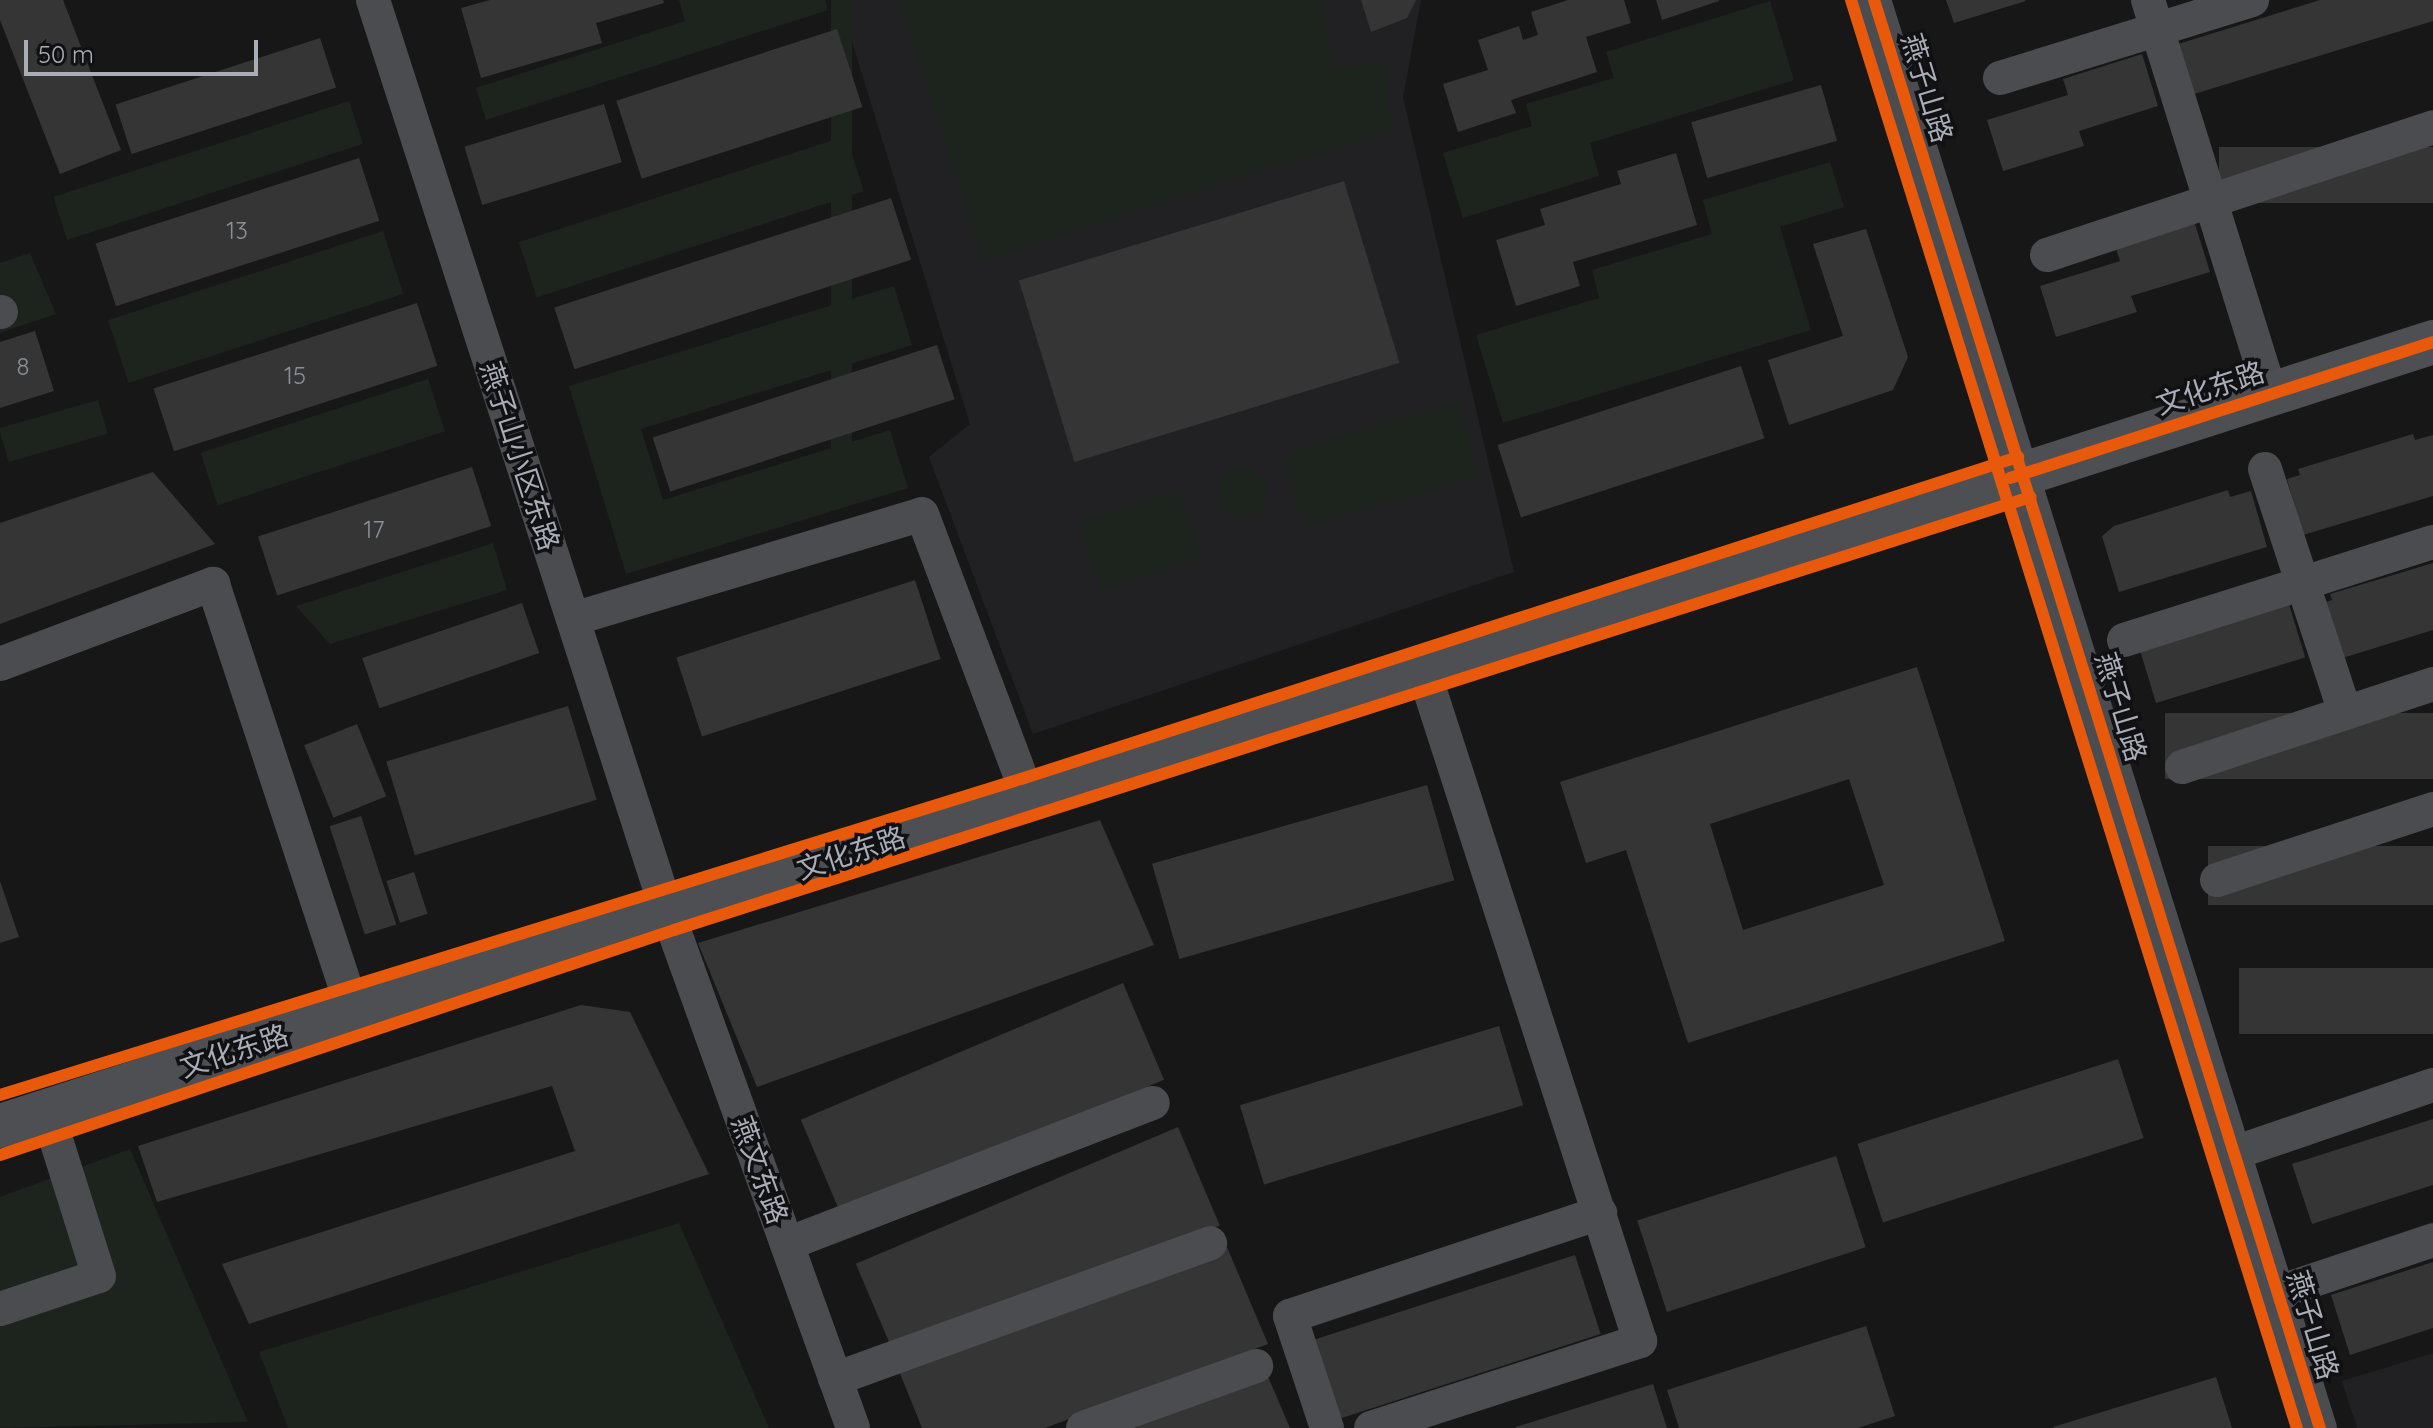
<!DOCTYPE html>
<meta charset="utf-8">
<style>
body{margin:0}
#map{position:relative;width:2433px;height:1428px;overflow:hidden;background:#171717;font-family:Quicksand,"Noto Sans SC",sans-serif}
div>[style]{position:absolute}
.built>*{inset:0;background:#212123}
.green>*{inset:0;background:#1d241e;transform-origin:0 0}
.round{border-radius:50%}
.building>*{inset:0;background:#353536;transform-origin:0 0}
.minor>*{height:34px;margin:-17px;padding:0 17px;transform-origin:17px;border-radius:17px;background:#4b4c50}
.major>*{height:44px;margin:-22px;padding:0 22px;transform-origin:22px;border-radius:22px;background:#4d4f52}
.cycleway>*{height:12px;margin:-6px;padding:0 6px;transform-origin:6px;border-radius:6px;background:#e8590c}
span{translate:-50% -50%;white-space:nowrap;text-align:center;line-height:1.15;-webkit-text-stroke:7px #111113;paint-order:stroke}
.number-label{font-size:24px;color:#8b8f98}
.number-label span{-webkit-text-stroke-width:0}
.street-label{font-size:28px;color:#a8adb8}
.scale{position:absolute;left:24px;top:40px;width:234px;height:36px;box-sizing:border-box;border:4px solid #a8adb8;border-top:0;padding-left:10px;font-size:24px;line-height:28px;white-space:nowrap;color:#a8adb8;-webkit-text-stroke:6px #111113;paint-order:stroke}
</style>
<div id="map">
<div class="built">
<i style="clip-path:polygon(839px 0,1421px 0,1403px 97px,1514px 572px,1033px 734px,929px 457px,970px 424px)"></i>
<i style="clip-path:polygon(2433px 1353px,2433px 1428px,2357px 1428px,2342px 1381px)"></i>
</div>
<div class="green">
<i style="clip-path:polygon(679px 0,825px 0,828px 10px,486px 120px,476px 88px,685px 21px)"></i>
<i style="left:831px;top:0;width:21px;height:448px"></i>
<i style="clip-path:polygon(899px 0,1319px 0,1338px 70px,1383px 59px,1392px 129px,983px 262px)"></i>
<i style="clip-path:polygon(1770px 1px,1794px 80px,1590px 143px,1599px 176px,1463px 218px,1443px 153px,1532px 126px,1526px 104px,1614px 78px,1606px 52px)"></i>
<i style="left:349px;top:101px;width:45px;height:311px;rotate:72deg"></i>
<i style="left:846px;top:136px;width:58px;height:344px;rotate:72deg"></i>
<i style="clip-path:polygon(1830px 162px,1844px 207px,1780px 227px,1811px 330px,1503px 423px,1476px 335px,1599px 298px,1592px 270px,1712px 234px,1703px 200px)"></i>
<i style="left:383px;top:231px;width:66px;height:289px;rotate:72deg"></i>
<i style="clip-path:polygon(30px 253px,56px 314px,0 333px,0 263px)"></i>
<i style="clip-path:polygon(894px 286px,912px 345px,641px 429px,663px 500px,890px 430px,908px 488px,626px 574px,569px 386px)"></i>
<i style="left:428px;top:379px;width:55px;height:239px;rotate:72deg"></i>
<i style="left:98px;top:400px;width:35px;height:103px;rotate:74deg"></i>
<i style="left:1457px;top:401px;width:77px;height:182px;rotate:73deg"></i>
<i class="round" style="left:1218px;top:468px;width:50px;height:50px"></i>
<i style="left:1180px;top:490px;width:72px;height:105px;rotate:72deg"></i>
<i style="clip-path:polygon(493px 543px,507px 590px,330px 644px,296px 606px)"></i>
<i style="clip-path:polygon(130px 1149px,248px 1422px,0 1428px,0 1197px)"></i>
<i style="clip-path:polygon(679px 1223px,769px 1428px,288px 1428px,259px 1352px)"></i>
</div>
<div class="building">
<i style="clip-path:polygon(0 0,63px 0,121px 150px,60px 174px,0 20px)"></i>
<i style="clip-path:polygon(490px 0,663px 0,664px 3px,596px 23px,602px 43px,481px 78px,461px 8px)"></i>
<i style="clip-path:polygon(1361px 0,1416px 0,1407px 18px,1371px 32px)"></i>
<i style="clip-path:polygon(1568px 0,1624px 0,1631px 23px,1586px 37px,1597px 72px,1511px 100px,1516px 113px,1458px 132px,1443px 84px,1488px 70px,1478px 40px,1519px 26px,1523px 40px,1538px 35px,1531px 12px)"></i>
<i style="clip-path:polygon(1656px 0,1719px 0,1719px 1px,1662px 20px)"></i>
<i style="clip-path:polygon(1946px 0,2025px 0,2026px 1px,1954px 23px)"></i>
<i style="clip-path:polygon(2320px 0,2433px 0,2433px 21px,2191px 95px,2175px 45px)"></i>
<i style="left:837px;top:29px;width:82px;height:232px;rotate:72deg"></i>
<i style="left:320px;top:38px;width:52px;height:215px;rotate:72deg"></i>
<i style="clip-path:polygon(2142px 54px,2158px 106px,2079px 131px,2084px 146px,2003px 171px,1987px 120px,2068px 95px,2063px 79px)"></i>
<i style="left:1821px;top:85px;width:58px;height:135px;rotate:74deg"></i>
<i style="left:604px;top:104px;width:61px;height:146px;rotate:73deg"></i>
<i style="left:2433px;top:147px;width:56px;height:214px;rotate:90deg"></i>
<i style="clip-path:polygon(1676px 153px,1697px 225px,1573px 262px,1580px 286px,1516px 306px,1496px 240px,1545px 225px,1540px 209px,1621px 184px,1617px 171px)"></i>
<i style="left:359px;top:158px;width:66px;height:277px;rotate:72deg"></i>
<i style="left:1344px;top:181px;width:190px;height:340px;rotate:73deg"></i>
<i style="left:891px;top:198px;width:65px;height:354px;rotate:72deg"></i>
<i style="clip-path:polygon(2194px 221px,2210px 272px,2131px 296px,2137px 312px,2056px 337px,2040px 286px,2120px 261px,2115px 245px)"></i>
<i style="clip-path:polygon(1866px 229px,1908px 357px,1893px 390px,1789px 425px,1768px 360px,1843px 336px,1813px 244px)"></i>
<i style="left:417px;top:303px;width:66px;height:277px;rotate:72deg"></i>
<i style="clip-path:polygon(35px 331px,54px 391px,0 408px,0 342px)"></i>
<i style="left:937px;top:345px;width:57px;height:299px;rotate:72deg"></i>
<i style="left:1741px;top:366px;width:76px;height:256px;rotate:72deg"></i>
<i style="clip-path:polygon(2413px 434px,2415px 440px,2433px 435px,2433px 496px,2303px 535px,2287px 479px,2300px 475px,2298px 469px)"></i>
<i style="left:472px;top:467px;width:62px;height:225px;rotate:72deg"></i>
<i style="clip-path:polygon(153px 472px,215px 544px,0 624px,0 523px)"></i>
<i style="clip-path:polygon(2228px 490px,2230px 497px,2251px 491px,2267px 547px,2119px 592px,2102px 536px,2114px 526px)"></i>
<i style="clip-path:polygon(2433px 563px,2433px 630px,2336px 660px,2319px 604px,2332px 600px,2330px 594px)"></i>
<i style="left:915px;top:580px;width:83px;height:251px;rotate:72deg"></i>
<i style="left:2288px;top:601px;width:59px;height:156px;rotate:73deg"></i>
<i style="left:522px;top:603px;width:53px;height:169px;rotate:71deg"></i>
<i style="clip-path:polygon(evenodd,1917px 667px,2005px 941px,1688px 1043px,1626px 850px,1586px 863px,1560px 782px,1917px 667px,1849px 779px,1884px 885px,1743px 930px,1710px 824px,1849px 779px)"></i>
<i style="left:568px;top:706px;width:98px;height:190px;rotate:73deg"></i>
<i style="left:2433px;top:713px;width:66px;height:268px;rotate:90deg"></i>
<i style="left:357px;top:724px;width:78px;height:57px;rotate:68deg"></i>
<i style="left:1427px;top:785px;width:99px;height:286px;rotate:74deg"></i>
<i style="left:361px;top:816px;width:114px;height:33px;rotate:72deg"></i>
<i style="clip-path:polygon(1100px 820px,1154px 945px,757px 1087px,698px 943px)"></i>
<i style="left:2433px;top:846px;width:59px;height:225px;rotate:90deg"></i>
<i style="left:414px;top:872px;width:44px;height:29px;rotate:72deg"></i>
<i style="clip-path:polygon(0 881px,19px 937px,0 943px)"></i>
<i style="left:2433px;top:968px;width:66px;height:194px;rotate:90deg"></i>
<i style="left:1123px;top:983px;width:105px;height:350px;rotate:67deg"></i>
<i style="clip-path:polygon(581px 1005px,630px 1012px,709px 1174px,249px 1324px,222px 1264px,575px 1151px,552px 1086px,157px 1202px,138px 1146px)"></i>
<i style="left:1499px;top:1026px;width:83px;height:271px;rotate:73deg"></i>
<i style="left:2118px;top:1059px;width:83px;height:274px;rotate:72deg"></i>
<i style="clip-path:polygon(2433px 1119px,2433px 1185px,2312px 1224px,2292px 1164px)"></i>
<i style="left:1178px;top:1127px;width:107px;height:350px;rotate:67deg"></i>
<i style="left:1836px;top:1156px;width:96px;height:209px;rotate:72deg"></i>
<i style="clip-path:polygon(1227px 1247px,1268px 1344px,1045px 1428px,922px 1428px,897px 1366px)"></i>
<i style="left:1575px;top:1255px;width:83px;height:277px;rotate:72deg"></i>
<i style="clip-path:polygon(2433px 1262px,2433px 1328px,2350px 1355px,2331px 1295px)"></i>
<i style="clip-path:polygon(1866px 1326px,1895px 1416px,1858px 1428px,1679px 1428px,1667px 1390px)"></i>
<i style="clip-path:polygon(1266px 1372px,1290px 1428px,1113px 1428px)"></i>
<i style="clip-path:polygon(2216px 1377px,2232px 1428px,2054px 1428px,2053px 1427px)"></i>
<i style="clip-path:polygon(1653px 1384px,1667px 1428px,1516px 1428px,1516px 1427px)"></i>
</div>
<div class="minor">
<i style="left:373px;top:0;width:957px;rotate:72.11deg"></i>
<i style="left:667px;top:911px;width:549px;rotate:70.21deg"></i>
<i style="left:1874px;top:0;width:1496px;rotate:72.66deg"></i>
<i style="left:2148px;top:0;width:413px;rotate:72.7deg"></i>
<i style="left:2000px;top:78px;width:264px;rotate:-17.2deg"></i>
<i style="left:2047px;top:255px;width:407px;rotate:-18.3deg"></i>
<i style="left:0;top:312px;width:1px"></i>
<i style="left:2265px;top:469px;width:257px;rotate:71.8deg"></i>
<i style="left:573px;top:619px;width:364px;rotate:-16.7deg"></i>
<i style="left:922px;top:514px;width:301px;rotate:69.4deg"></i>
<i style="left:2124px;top:640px;width:324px;rotate:-17.6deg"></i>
<i style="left:0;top:664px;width:228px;rotate:-20.6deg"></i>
<i style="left:213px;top:584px;width:452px;rotate:71.8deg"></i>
<i style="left:2182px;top:767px;width:264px;rotate:-18.3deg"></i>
<i style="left:2217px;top:880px;width:227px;rotate:-18.2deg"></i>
<i style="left:2234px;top:1153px;width:210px;rotate:-18.9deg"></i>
<i style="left:787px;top:1244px;width:392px;rotate:-21.1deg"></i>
<i style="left:2278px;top:1292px;width:163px;rotate:-18.5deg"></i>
<i style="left:0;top:1309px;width:104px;rotate:-18.4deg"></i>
<i style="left:99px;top:1276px;width:173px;rotate:-107.5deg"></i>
<i style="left:835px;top:1379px;width:399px;rotate:-19.9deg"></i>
<i style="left:1083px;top:1428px;width:184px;rotate:-19.7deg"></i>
<i style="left:1327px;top:1428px;width:118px;rotate:-108.3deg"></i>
<i style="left:1290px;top:1316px;width:327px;rotate:-18.4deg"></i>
<i style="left:1371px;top:1428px;width:283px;rotate:-17.9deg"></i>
<i style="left:1640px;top:1341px;width:706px;rotate:-107.9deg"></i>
</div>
<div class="major">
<i style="left:0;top:1126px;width:2556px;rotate:-17.86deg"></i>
</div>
<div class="cycleway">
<i style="left:1851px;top:0;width:1496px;rotate:72.66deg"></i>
<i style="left:1874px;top:0;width:1496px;rotate:72.66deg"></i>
<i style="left:2010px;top:478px;width:444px;rotate:-17.8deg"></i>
<i style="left:0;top:1095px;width:1069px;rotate:-17.2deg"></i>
<i style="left:1021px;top:779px;width:1048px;rotate:-17.9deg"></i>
<i style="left:0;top:1155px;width:711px;rotate:-18.46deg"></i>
<i style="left:674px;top:930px;width:1424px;rotate:-17.7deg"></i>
</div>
<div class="number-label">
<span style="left:237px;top:231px">13</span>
<span style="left:23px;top:367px">8</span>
<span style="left:295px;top:376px">15</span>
<span style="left:374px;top:530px">17</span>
</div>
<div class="street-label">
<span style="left:1927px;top:88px;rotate:73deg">燕子山路</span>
<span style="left:2210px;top:388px;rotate:-18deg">文化东路</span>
<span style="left:520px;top:456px;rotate:72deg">燕子山小区东路</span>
<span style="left:2121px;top:707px;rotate:73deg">燕子山路</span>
<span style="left:851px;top:853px;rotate:-18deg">文化东路</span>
<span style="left:234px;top:1051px;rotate:-18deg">文化东路</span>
<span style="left:760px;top:1170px;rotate:70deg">燕文东路</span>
<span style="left:2313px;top:1325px;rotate:73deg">燕子山路</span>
</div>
<div class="scale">50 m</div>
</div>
